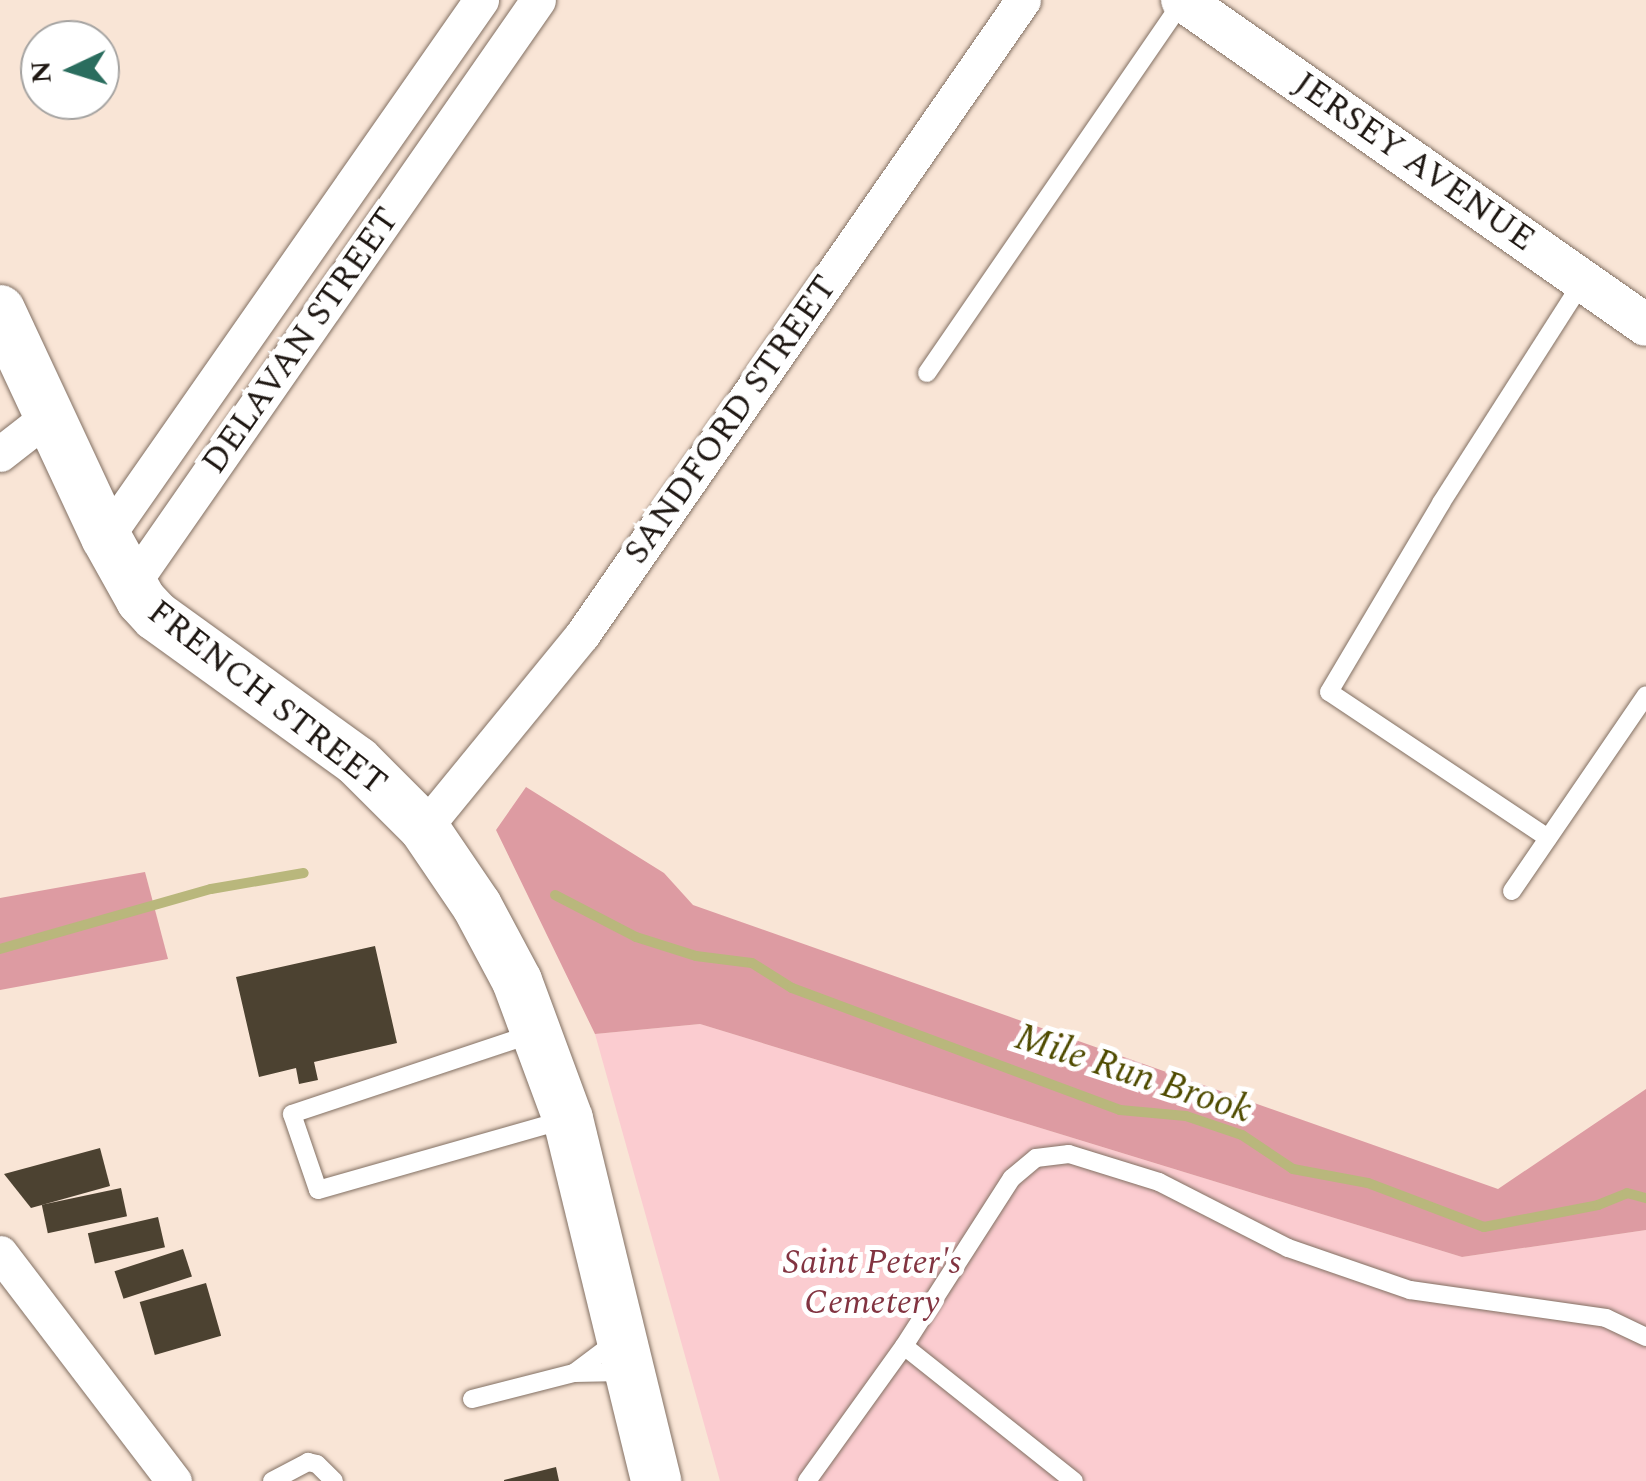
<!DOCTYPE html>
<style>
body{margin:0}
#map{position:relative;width:1646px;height:1481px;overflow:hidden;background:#f9e5d6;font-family:Spectral,serif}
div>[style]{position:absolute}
.green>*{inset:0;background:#fbccd0}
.forest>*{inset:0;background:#dd9ba2}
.stream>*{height:10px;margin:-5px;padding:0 5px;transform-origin:5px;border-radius:5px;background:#b9b77c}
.building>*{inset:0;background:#4c4231;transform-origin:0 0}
.roads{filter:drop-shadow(0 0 2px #827063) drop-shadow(0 0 2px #827063)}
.service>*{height:18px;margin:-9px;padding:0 9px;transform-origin:9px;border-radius:9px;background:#fff}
.minor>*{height:35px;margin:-17.5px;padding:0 17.5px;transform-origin:17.5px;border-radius:17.5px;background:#fff}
.tertiary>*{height:42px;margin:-21px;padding:0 21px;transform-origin:21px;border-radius:21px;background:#fff}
.secondary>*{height:50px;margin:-25px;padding:0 25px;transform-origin:25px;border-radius:25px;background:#fff}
span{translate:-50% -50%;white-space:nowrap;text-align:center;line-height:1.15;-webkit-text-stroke:10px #fff;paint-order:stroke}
.street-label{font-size:35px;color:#1f1813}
.park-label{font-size:35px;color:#823441;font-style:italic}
.water-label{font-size:38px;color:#4f4b00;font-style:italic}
.north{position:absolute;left:20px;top:20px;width:100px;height:100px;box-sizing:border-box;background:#fff;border:2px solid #a5a3a1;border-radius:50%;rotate:266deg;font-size:28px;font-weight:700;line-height:40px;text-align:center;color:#1f1813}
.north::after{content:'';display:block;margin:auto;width:35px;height:45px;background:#2a6d5e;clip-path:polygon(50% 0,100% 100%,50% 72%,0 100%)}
</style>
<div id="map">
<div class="green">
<i style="clip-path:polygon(700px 1024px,1462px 1257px,1646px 1230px,1646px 1481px,720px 1481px,595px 1034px)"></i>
</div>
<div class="forest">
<i style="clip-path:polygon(526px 787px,664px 873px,693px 905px,1498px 1189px,1646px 1089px,1646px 1230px,1462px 1257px,700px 1024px,595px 1034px,496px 830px)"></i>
<i style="clip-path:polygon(145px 872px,168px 959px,0 990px,0 898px)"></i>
</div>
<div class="stream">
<i style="left:555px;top:895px;width:91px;rotate:27.4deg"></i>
<i style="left:636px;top:937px;width:63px;rotate:17.6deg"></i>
<i style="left:696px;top:956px;width:56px;rotate:7.1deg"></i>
<i style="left:752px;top:963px;width:47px;rotate:32deg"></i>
<i style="left:792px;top:988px;width:350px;rotate:20.4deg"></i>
<i style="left:1120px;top:1110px;width:66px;rotate:5.2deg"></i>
<i style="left:1186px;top:1116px;width:59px;rotate:18.7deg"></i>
<i style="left:1242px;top:1135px;width:61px;rotate:33.7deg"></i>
<i style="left:1293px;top:1169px;width:76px;rotate:10.6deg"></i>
<i style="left:1368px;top:1183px;width:124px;rotate:20.8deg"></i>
<i style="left:1484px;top:1227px;width:116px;rotate:-10.9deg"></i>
<i style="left:1598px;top:1205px;width:31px;rotate:-22deg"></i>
<i style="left:1627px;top:1193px;width:20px;rotate:15deg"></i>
<i style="left:0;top:949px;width:219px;rotate:-15.9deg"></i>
<i style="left:211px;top:889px;width:94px;rotate:-9.8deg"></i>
</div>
<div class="building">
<i style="clip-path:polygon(375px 946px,397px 1043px,314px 1062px,318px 1080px,299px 1084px,296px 1068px,259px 1077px,236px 977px)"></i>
<i style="clip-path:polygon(100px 1148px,110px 1186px,31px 1208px,4px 1174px)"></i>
<i style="left:121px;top:1188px;width:29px;height:81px;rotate:78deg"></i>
<i style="left:158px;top:1217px;width:31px;height:72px;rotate:77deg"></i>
<i style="left:183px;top:1249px;width:29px;height:72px;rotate:72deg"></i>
<i style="left:206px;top:1283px;width:55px;height:69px;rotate:74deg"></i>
<i style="clip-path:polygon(556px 1467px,559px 1481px,504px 1481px,504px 1480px)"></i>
</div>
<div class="roads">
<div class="service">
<i style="left:927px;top:373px;width:452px;rotate:-55.5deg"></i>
<i style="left:1548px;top:838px;width:263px;rotate:-146.3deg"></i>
<i style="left:1329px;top:692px;width:220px;rotate:-59.3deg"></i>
<i style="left:1441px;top:503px;width:264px;rotate:-57.4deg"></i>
<i style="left:1512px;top:891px;width:237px;rotate:-55.6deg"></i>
<i style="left:532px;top:1034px;width:253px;rotate:161.6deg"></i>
<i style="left:292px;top:1114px;width:80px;rotate:71.1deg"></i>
<i style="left:318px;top:1190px;width:255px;rotate:-15.9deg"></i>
<i style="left:618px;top:1340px;width:55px;rotate:143.1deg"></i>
<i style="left:574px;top:1373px;width:50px;rotate:-1.1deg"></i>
<i style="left:904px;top:1346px;width:200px;rotate:-57.3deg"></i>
<i style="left:1012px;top:1178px;width:31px;rotate:-40deg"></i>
<i style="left:1036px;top:1158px;width:33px;rotate:-7deg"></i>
<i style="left:1069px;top:1154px;width:94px;rotate:17.3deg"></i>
<i style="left:1159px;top:1182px;width:145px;rotate:27.1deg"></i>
<i style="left:1288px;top:1248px;width:129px;rotate:19deg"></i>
<i style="left:1410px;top:1290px;width:198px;rotate:8.1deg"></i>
<i style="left:1606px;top:1318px;width:44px;rotate:25.4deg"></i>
<i style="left:472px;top:1399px;width:105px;rotate:-14.3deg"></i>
<i style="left:272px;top:1481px;width:41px;rotate:-27.8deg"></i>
<i style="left:308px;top:1462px;width:9px;rotate:13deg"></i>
<i style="left:317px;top:1464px;width:24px;rotate:45deg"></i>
<i style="left:807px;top:1481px;width:166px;rotate:-54.3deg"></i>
<i style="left:904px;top:1346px;width:217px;rotate:38.5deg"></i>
</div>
<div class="minor">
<i style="left:0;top:454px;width:63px;rotate:-38deg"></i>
<i style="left:106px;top:537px;width:655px;rotate:-55.07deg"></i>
<i style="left:132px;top:584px;width:711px;rotate:-55.19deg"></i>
<i style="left:424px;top:828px;width:249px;rotate:-50.7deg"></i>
<i style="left:582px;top:635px;width:773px;rotate:-55.22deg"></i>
<i style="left:0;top:1253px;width:287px;rotate:52.7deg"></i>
</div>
<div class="tertiary">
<i style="left:1182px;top:0;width:566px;rotate:35.01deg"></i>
</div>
<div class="secondary">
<i style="left:0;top:310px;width:251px;rotate:65deg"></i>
<i style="left:106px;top:537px;width:72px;rotate:60.9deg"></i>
<i style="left:141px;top:600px;width:22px;rotate:47deg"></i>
<i style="left:156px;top:616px;width:248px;rotate:35.8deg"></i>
<i style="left:357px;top:761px;width:95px;rotate:45deg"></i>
<i style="left:424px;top:828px;width:94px;rotate:55.8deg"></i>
<i style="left:477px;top:906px;width:85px;rotate:61.9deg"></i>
<i style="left:517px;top:981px;width:147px;rotate:69.7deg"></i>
<i style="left:568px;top:1119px;width:373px;rotate:76.3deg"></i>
</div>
</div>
<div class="street-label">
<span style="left:1414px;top:162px;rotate:35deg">JERSEY AVENUE</span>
<span style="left:301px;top:341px;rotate:-55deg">DELAVAN STREET</span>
<span style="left:731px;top:420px;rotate:-55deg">SANDFORD STREET</span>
<span style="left:267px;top:698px;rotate:38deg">FRENCH STREET</span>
</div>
<div class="park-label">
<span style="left:872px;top:1283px">Saint Peter's<br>Cemetery</span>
</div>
<div class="water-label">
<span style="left:1133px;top:1075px;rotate:18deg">Mile Run Brook</span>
</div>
<div class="north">N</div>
</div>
